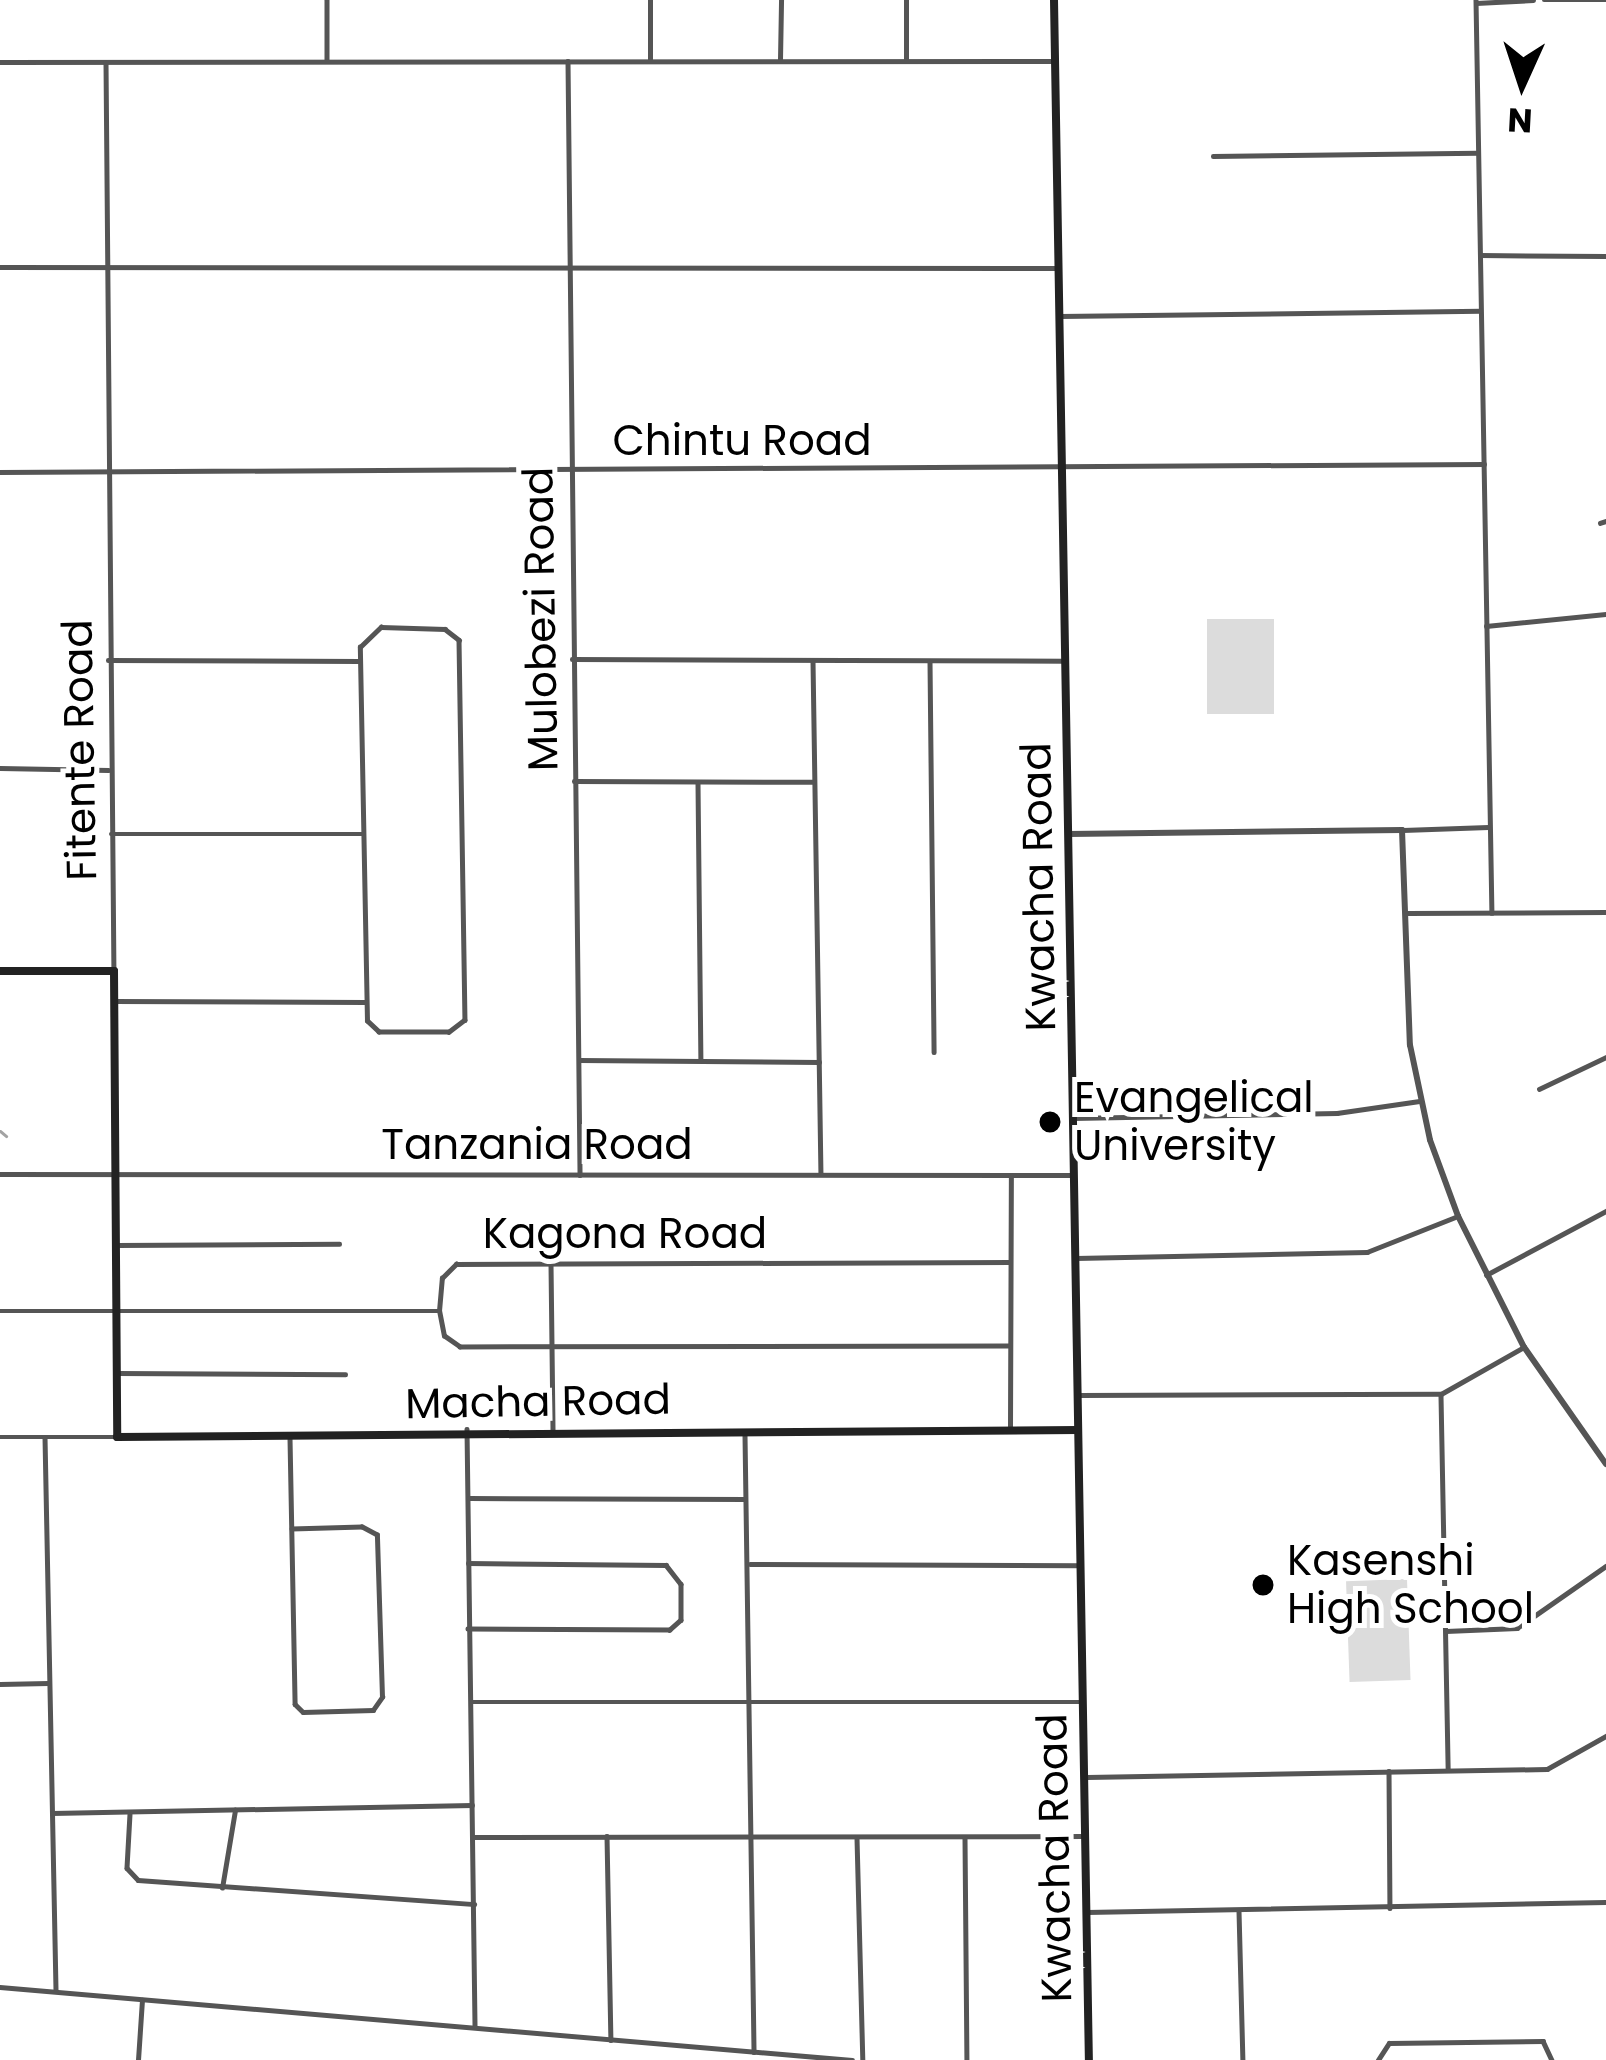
<!DOCTYPE html>
<style>
body{margin:0}
#map{position:relative;width:1606px;height:2060px;overflow:hidden;background:#fff;font-family:Poppins,sans-serif}
div>[style]{position:absolute}
.green>*{inset:0;background:#dcdcdc;transform-origin:0 0}
.stream>*{height:3px;margin:-1.5px;padding:0 1.5px;transform-origin:1.5px;border-radius:1.5px;background:#a3a3a3}
.minor>*{height:4.5px;margin:-2.25px;padding:0 2.25px;transform-origin:2.25px;border-radius:2.25px;background:#555}
.tertiary>*{height:6px;margin:-3px;padding:0 3px;transform-origin:3px;border-radius:3px;background:#555}
.secondary>*{height:8px;margin:-4px;padding:0 4px;transform-origin:4px;border-radius:4px;background:#222}
.dots>*{width:33px;height:33px;translate:-50% -50%;box-sizing:border-box;border:6px solid #fff;border-radius:50%}
span{translate:-50% -50%;white-space:nowrap;text-align:center;line-height:1.15;-webkit-text-stroke:10px #fff;paint-order:stroke}
.street-label{font-size:42px;color:#000}
.poi-label{font-size:42px;color:#000}
.left{translate:0 -50%;text-align:left}
.north{position:absolute;left:1462px;top:24px;width:120px;height:120px;-webkit-text-stroke:9px #fff;paint-order:stroke;rotate:183deg;font-size:33px;font-weight:700;line-height:48px;text-align:center;color:#000}
.north::after{content:'';display:block;margin:auto;width:42px;height:54px;background:#000;clip-path:polygon(50% 0,100% 100%,50% 72%,0 100%)}
</style>
<div id="map">
<div class="green">
<i style="left:1207px;top:619px;width:67px;height:95px"></i>
<i style="left:1407px;top:1579px;width:101px;height:61px;rotate:88deg"></i>
</div>
<div class="stream">
<i style="left:0;top:1131px;width:8px;rotate:40deg"></i>
</div>
<div class="minor">
<i style="left:327px;top:0;width:60px;rotate:90deg"></i>
<i style="left:1476px;top:0;width:913px;rotate:89deg"></i>
<i style="left:1544px;top:0;width:62px"></i>
<i style="left:1476px;top:3px;width:57px;rotate:-3deg"></i>
<i style="left:650px;top:60px;width:60px;rotate:-90deg"></i>
<i style="left:780px;top:60px;width:60px;rotate:-89deg"></i>
<i style="left:906px;top:60px;width:60px;rotate:-90deg"></i>
<i style="left:568px;top:61px;width:1114px;rotate:89.38deg"></i>
<i style="left:0;top:62px;width:1055px;rotate:-0.05deg"></i>
<i style="left:106px;top:62px;width:909px;rotate:89.5deg"></i>
<i style="left:1213px;top:156px;width:264px;rotate:-0.7deg"></i>
<i style="left:1480px;top:255px;width:126px;rotate:0.5deg"></i>
<i style="left:0;top:267px;width:1058px;rotate:0.05deg"></i>
<i style="left:1060px;top:316px;width:420px;rotate:-0.7deg"></i>
<i style="left:0;top:472px;width:1484px;rotate:-0.31deg"></i>
<i style="left:1600px;top:523px;width:6px;rotate:-18deg"></i>
<i style="left:1486px;top:626px;width:121px;rotate:-5.7deg"></i>
<i style="left:381px;top:627px;width:64px;rotate:1.8deg"></i>
<i style="left:445px;top:629px;width:18px;rotate:38deg"></i>
<i style="left:459px;top:640px;width:380px;rotate:89.1deg"></i>
<i style="left:465px;top:1020px;width:20px;rotate:143deg"></i>
<i style="left:449px;top:1032px;width:70px;rotate:180deg"></i>
<i style="left:379px;top:1032px;width:16px;rotate:-137deg"></i>
<i style="left:367px;top:1021px;width:374px;rotate:-91.1deg"></i>
<i style="left:360px;top:647px;width:29px;rotate:-44deg"></i>
<i style="left:572px;top:659px;width:492px;rotate:0.2deg"></i>
<i style="left:108px;top:660px;width:251px;rotate:0.2deg"></i>
<i style="left:813px;top:661px;width:513px;rotate:89.11deg"></i>
<i style="left:930px;top:661px;width:391px;rotate:89.4deg"></i>
<i style="left:0;top:768px;width:108px;rotate:1.1deg"></i>
<i style="left:574px;top:781px;width:239px;rotate:0.2deg"></i>
<i style="left:698px;top:783px;width:276px;rotate:89.4deg"></i>
<i style="left:1403px;top:830px;width:85px;rotate:-2deg"></i>
<i style="left:111px;top:834px;width:251px"></i>
<i style="left:1408px;top:913px;width:198px;rotate:-0.3deg"></i>
<i style="left:114px;top:1001px;width:251px;rotate:0.2deg"></i>
<i style="left:579px;top:1060px;width:240px;rotate:0.5deg"></i>
<i style="left:1539px;top:1089px;width:74px;rotate:-25.5deg"></i>
<i style="left:1073px;top:1118px;width:264px;rotate:-1.1deg"></i>
<i style="left:1337px;top:1113px;width:83px;rotate:-8.3deg"></i>
<i style="left:0;top:1174px;width:1074px;rotate:0.05deg"></i>
<i style="left:117px;top:1245px;width:222px;rotate:-0.3deg"></i>
<i style="left:1076px;top:1258px;width:291px;rotate:-1.2deg"></i>
<i style="left:1367px;top:1252px;width:98px;rotate:-21.6deg"></i>
<i style="left:551px;top:1264px;width:166px;rotate:89.3deg"></i>
<i style="left:1486px;top:1275px;width:136px;rotate:-28.1deg"></i>
<i style="left:0;top:1311px;width:439px"></i>
<i style="left:1009px;top:1346px;width:549px;rotate:179.9deg"></i>
<i style="left:460px;top:1347px;width:19px;rotate:-145deg"></i>
<i style="left:444px;top:1336px;width:25px;rotate:-101deg"></i>
<i style="left:439px;top:1311px;width:33px;rotate:-85deg"></i>
<i style="left:442px;top:1278px;width:20px;rotate:-45deg"></i>
<i style="left:456px;top:1264px;width:554px;rotate:-0.21deg"></i>
<i style="left:117px;top:1373px;width:228px;rotate:0.3deg"></i>
<i style="left:1080px;top:1395px;width:361px;rotate:-0.2deg"></i>
<i style="left:1441px;top:1394px;width:95px;rotate:-29.5deg"></i>
<i style="left:1441px;top:1396px;width:373px;rotate:88.9deg"></i>
<i style="left:1010px;top:1428px;width:252px;rotate:-89.8deg"></i>
<i style="left:467px;top:1429px;width:598px;rotate:89.23deg"></i>
<i style="left:745px;top:1435px;width:617px;rotate:89.16deg"></i>
<i style="left:0;top:1437px;width:114px"></i>
<i style="left:45px;top:1437px;width:554px;rotate:88.86deg"></i>
<i style="left:290px;top:1438px;width:266px;rotate:88.9deg"></i>
<i style="left:295px;top:1704px;width:11px;rotate:45deg"></i>
<i style="left:303px;top:1712px;width:70px;rotate:-1.6deg"></i>
<i style="left:373px;top:1710px;width:16px;rotate:-55deg"></i>
<i style="left:382px;top:1697px;width:162px;rotate:-91.8deg"></i>
<i style="left:377px;top:1535px;width:17px;rotate:-152deg"></i>
<i style="left:362px;top:1527px;width:70px;rotate:178.4deg"></i>
<i style="left:469px;top:1498px;width:276px;rotate:0.2deg"></i>
<i style="left:468px;top:1563px;width:198px;rotate:0.6deg"></i>
<i style="left:666px;top:1565px;width:24px;rotate:52deg"></i>
<i style="left:681px;top:1584px;width:36px;rotate:90deg"></i>
<i style="left:681px;top:1620px;width:15px;rotate:138deg"></i>
<i style="left:670px;top:1630px;width:202px;rotate:-179.7deg"></i>
<i style="left:750px;top:1564px;width:330px;rotate:0.2deg"></i>
<i style="left:1446px;top:1631px;width:71px;rotate:-2.4deg"></i>
<i style="left:1517px;top:1628px;width:108px;rotate:-34.9deg"></i>
<i style="left:0;top:1684px;width:48px;rotate:-1.2deg"></i>
<i style="left:471px;top:1702px;width:611px"></i>
<i style="left:1389px;top:1771px;width:137px;rotate:89.6deg"></i>
<i style="left:1087px;top:1777px;width:460px;rotate:-1deg"></i>
<i style="left:1547px;top:1769px;width:68px;rotate:-29.2deg"></i>
<i style="left:52px;top:1813px;width:420px;rotate:-1.1deg"></i>
<i style="left:130px;top:1814px;width:54px;rotate:93.2deg"></i>
<i style="left:127px;top:1868px;width:16px;rotate:47deg"></i>
<i style="left:138px;top:1880px;width:337px;rotate:4.1deg"></i>
<i style="left:607px;top:1836px;width:204px;rotate:88.9deg"></i>
<i style="left:473px;top:1837px;width:612px;rotate:-0.09deg"></i>
<i style="left:857px;top:1838px;width:222px;rotate:88.5deg"></i>
<i style="left:965px;top:1838px;width:222px;rotate:89.5deg"></i>
<i style="left:222px;top:1888px;width:79px;rotate:-80.5deg"></i>
<i style="left:1239px;top:1911px;width:149px;rotate:88.5deg"></i>
<i style="left:1087px;top:1912px;width:519px;rotate:-1.1deg"></i>
<i style="left:0;top:1987px;width:855px;rotate:4.9deg"></i>
<i style="left:138px;top:2060px;width:60px;rotate:-86.2deg"></i>
<i style="left:1378px;top:2060px;width:20px;rotate:-57deg"></i>
<i style="left:1389px;top:2043px;width:154px;rotate:-0.7deg"></i>
<i style="left:1543px;top:2041px;width:21px;rotate:65deg"></i>
</div>
<div class="tertiary">
<i style="left:1069px;top:834px;width:333px;rotate:-0.7deg"></i>
<i style="left:1402px;top:830px;width:215px;rotate:87.9deg"></i>
<i style="left:1410px;top:1045px;width:97px;rotate:78.1deg"></i>
<i style="left:1430px;top:1140px;width:81px;rotate:69.8deg"></i>
<i style="left:1458px;top:1216px;width:147px;rotate:63.3deg"></i>
<i style="left:1524px;top:1347px;width:143px;rotate:55deg"></i>
</div>
<div class="secondary">
<i style="left:1054px;top:0;width:2060px;rotate:89.03deg"></i>
<i style="left:0;top:971px;width:114px"></i>
<i style="left:114px;top:971px;width:466px;rotate:89.6deg"></i>
<i style="left:117px;top:1437px;width:961px;rotate:-0.42deg"></i>
</div>
<div class="dots">
<i style="left:1050px;top:1122px;background:#000"></i>
<i style="left:1263px;top:1585px;background:#000"></i>
</div>
<div class="street-label">
<span style="left:742px;top:441px">Chintu Road</span>
<span style="left:541px;top:619px;rotate:-91deg">Mulobezi Road</span>
<span style="left:80px;top:750px;rotate:-91deg">Fitente Road</span>
<span style="left:1039px;top:887px;rotate:-91deg">Kwacha Road</span>
<span style="left:537px;top:1145px">Tanzania Road</span>
<span style="left:625px;top:1234px">Kagona Road</span>
<span style="left:538px;top:1402px;rotate:-1deg">Macha Road</span>
<span style="left:1055px;top:1858px;rotate:-91deg">Kwacha Road</span>
</div>
<div class="poi-label">
<span class="left" style="left:1074px;top:1122px">Evangelical<br>University</span>
<span class="left" style="left:1287px;top:1585px">Kasenshi<br>High School</span>
</div>
<div class="north">N</div>
</div>
